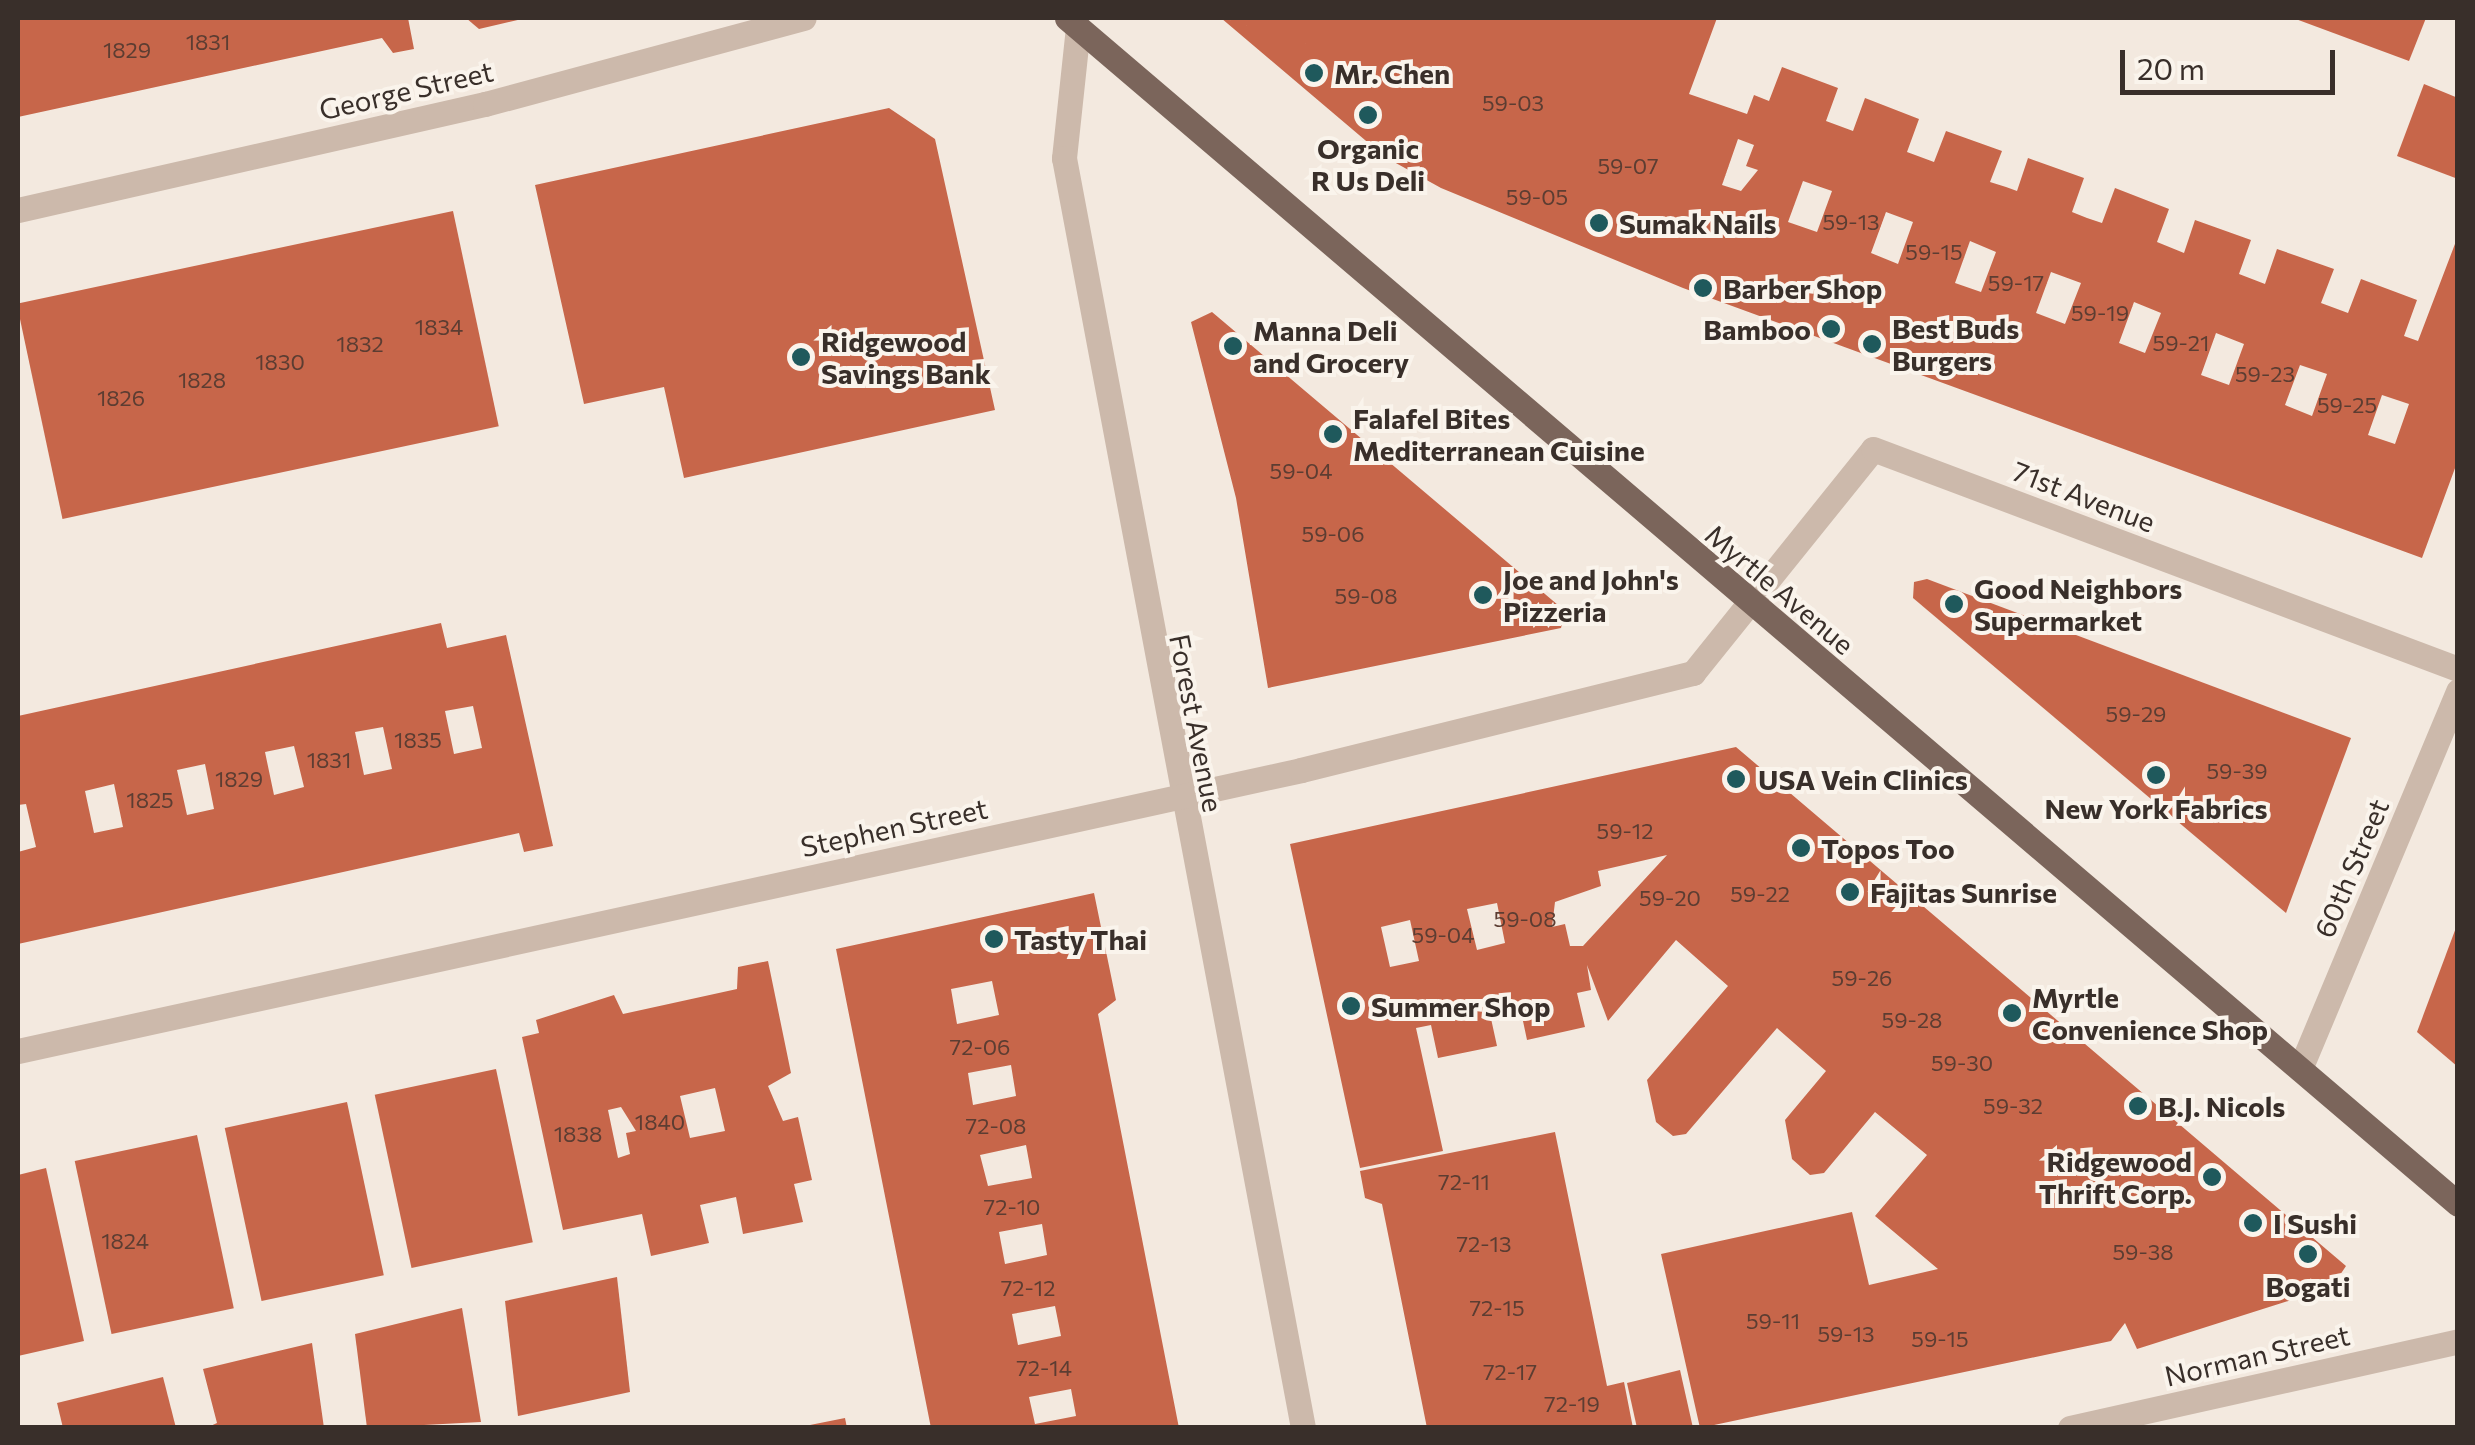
<!DOCTYPE html>
<style>
body{margin:0}
#map{position:relative;width:2475px;height:1445px;overflow:hidden;background:#f3e9df;font-family:Commissioner,sans-serif}
div>[style]{position:absolute}
.building>*{inset:0;background:#c7664a;transform-origin:0 0}
.street>*{height:25px;margin:-12.5px;padding:0 12.5px;transform-origin:12.5px;border-radius:12.5px;background:#ccb9ab}
.primary>*{height:25px;margin:-12.5px;padding:0 12.5px;transform-origin:12.5px;border-radius:12.5px;background:#7b655b}
.dots>*{width:28px;height:28px;translate:-50% -50%;box-sizing:border-box;border:5px solid #faf4ec;border-radius:50%}
span{translate:-50% -50%;white-space:nowrap;text-align:center;line-height:1.15;-webkit-text-stroke:8px #faf4ec;paint-order:stroke}
.number-label{font-size:22px;color:#5c3d32}
.number-label span{-webkit-text-stroke-width:0}
.poi-label{font-size:28px;color:#392f2a;font-weight:700}
.left{translate:0 -50%;text-align:left}
.right{translate:-100% -50%;text-align:right}
.street-label{font-size:28px;color:#392f2a}
.frame{position:absolute;inset:0;border:20px solid #392f2a;pointer-events:none}
.scale{position:absolute;left:2120px;top:50px;width:215px;height:45px;box-sizing:border-box;border:5px solid #392f2a;border-top:0;padding-left:12px;font-size:30px;line-height:35px;white-space:nowrap;color:#392f2a;-webkit-text-stroke:8px #faf4ec;paint-order:stroke}
</style>
<div id="map">
<div class="building">
<i style="clip-path:polygon(18px 18px,408px 18px,414px 49px,393px 53px,382px 38px,18px 117px)"></i>
<i style="clip-path:polygon(466px 18px,522px 18px,522px 19px,479px 29px)"></i>
<i style="clip-path:polygon(evenodd,1221px 18px,1717px 18px,1689px 94px,1747px 114px,1754px 95px,1769px 101px,1782px 67px,1838px 88px,1826px 121px,1853px 131px,1865px 98px,1919px 119px,1907px 152px,1934px 162px,1946px 131px,2002px 151px,1990px 182px,2006px 187px,2017px 191px,2028px 158px,2084px 178px,2072px 212px,2087px 218px,2102px 223px,2115px 188px,2169px 209px,2157px 242px,2184px 253px,2195px 220px,2251px 240px,2239px 274px,2265px 284px,2277px 249px,2334px 269px,2321px 303px,2348px 313px,2361px 279px,2417px 300px,2404px 336px,2418px 341px,2458px 236px,2458px 460px,2422px 558px,1683px 288px,1441px 188px,1385px 157px,1221px 18px,1738px 139px,1754px 145px,1746px 166px,1758px 170px,1741px 191px,1722px 185px,1738px 139px,1221px 18px,1803px 181px,1832px 191px,1817px 232px,1788px 222px,1803px 181px,1221px 18px,1886px 212px,1913px 222px,1898px 264px,1871px 253px,1886px 212px,1221px 18px,1970px 241px,1996px 252px,1981px 292px,1955px 283px,1970px 241px,1221px 18px,2051px 272px,2081px 283px,2065px 324px,2036px 313px,2051px 272px,1221px 18px,2134px 302px,2161px 313px,2145px 353px,2119px 343px,2134px 302px,1221px 18px,2216px 333px,2244px 344px,2229px 385px,2201px 375px,2216px 333px,1221px 18px,2300px 365px,2327px 374px,2312px 416px,2285px 405px,2300px 365px,1221px 18px,2382px 395px,2409px 404px,2395px 444px,2368px 435px,2382px 395px)"></i>
<i style="clip-path:polygon(2293px 18px,2426px 18px,2409px 61px)"></i>
<i style="clip-path:polygon(2424px 84px,2458px 98px,2458px 179px,2397px 156px)"></i>
<i style="clip-path:polygon(889px 108px,935px 139px,995px 410px,684px 478px,664px 387px,584px 404px,535px 185px)"></i>
<i style="left:453px;top:211px;width:220px;height:446px;rotate:78deg"></i>
<i style="clip-path:polygon(1212px 312px,1565px 611px,1561px 628px,1268px 688px,1236px 498px,1191px 322px)"></i>
<i style="clip-path:polygon(1927px 579px,2351px 738px,2286px 913px,1913px 598px,1914px 582px)"></i>
<i style="clip-path:polygon(evenodd,441px 623px,447px 648px,506px 635px,553px 846px,524px 852px,519px 833px,18px 944px,18px 852px,36px 847px,26px 804px,18px 805px,18px 716px,441px 623px,473px 706px,482px 748px,454px 754px,445px 711px,473px 706px,441px 623px,383px 727px,392px 769px,364px 775px,355px 732px,383px 727px,441px 623px,294px 746px,304px 787px,274px 795px,265px 752px,294px 746px,441px 623px,205px 764px,214px 809px,187px 815px,177px 770px,205px 764px,441px 623px,114px 784px,123px 827px,94px 833px,85px 791px,114px 784px)"></i>
<i style="clip-path:polygon(evenodd,1736px 747px,2346px 1266px,2332px 1287px,2137px 1349px,2125px 1323px,2111px 1341px,1700px 1428px,1661px 1254px,1852px 1212px,1869px 1285px,1938px 1269px,1875px 1216px,1927px 1155px,1875px 1112px,1824px 1173px,1810px 1175px,1792px 1159px,1785px 1120px,1826px 1071px,1777px 1028px,1686px 1134px,1673px 1136px,1656px 1122px,1647px 1080px,1728px 986px,1676px 940px,1608px 1021px,1587px 965px,1591px 990px,1577px 993px,1585px 1027px,1527px 1040px,1520px 1007px,1490px 1014px,1497px 1046px,1438px 1058px,1431px 1025px,1416px 1028px,1443px 1151px,1360px 1168px,1290px 844px,1736px 747px,1667px 855px,1583px 946px,1570px 946px,1565px 924px,1552px 927px,1555px 902px,1601px 886px,1598px 871px,1667px 855px,1736px 747px,1497px 903px,1505px 943px,1477px 950px,1467px 909px,1497px 903px,1736px 747px,1410px 920px,1419px 961px,1390px 967px,1381px 927px,1410px 920px)"></i>
<i style="clip-path:polygon(evenodd,1094px 893px,1116px 1000px,1098px 1014px,1179px 1428px,931px 1428px,836px 949px,1094px 893px,992px 981px,999px 1015px,957px 1024px,951px 989px,992px 981px,1094px 893px,1011px 1065px,1016px 1096px,973px 1105px,968px 1073px,1011px 1065px,1094px 893px,1026px 1145px,1032px 1178px,988px 1186px,980px 1155px,1026px 1145px,1094px 893px,1042px 1224px,1047px 1255px,1005px 1264px,999px 1232px,1042px 1224px,1094px 893px,1055px 1306px,1061px 1336px,1018px 1345px,1012px 1314px,1055px 1306px,1094px 893px,1071px 1389px,1076px 1416px,1035px 1424px,1029px 1397px,1071px 1389px)"></i>
<i style="clip-path:polygon(2457px 925px,2458px 925px,2458px 1067px,2417px 1032px)"></i>
<i style="clip-path:polygon(evenodd,768px 961px,791px 1073px,768px 1086px,783px 1121px,798px 1117px,812px 1180px,794px 1184px,803px 1222px,743px 1234px,736px 1197px,700px 1205px,709px 1243px,651px 1256px,642px 1214px,563px 1230px,522px 1037px,539px 1033px,536px 1020px,614px 995px,623px 1014px,737px 989px,738px 967px,768px 961px,715px 1088px,725px 1131px,690px 1138px,680px 1096px,715px 1088px,768px 961px,621px 1107px,636px 1131px,626px 1133px,630px 1154px,618px 1158px,608px 1110px,621px 1107px)"></i>
<i style="left:496px;top:1069px;width:177px;height:124px;rotate:78deg"></i>
<i style="left:347px;top:1102px;width:177px;height:125px;rotate:78deg"></i>
<i style="clip-path:polygon(1555px 1132px,1607px 1386px,1624px 1382px,1633px 1428px,1427px 1428px,1382px 1204px,1365px 1198px,1360px 1171px)"></i>
<i style="left:197px;top:1135px;width:177px;height:125px;rotate:78deg"></i>
<i style="clip-path:polygon(46px 1168px,84px 1341px,18px 1356px,18px 1175px)"></i>
<i style="clip-path:polygon(617px 1277px,630px 1392px,518px 1416px,505px 1301px)"></i>
<i style="clip-path:polygon(462px 1308px,481px 1422px,367px 1428px,355px 1334px)"></i>
<i style="clip-path:polygon(312px 1343px,324px 1428px,206px 1428px,217px 1423px,203px 1369px)"></i>
<i style="clip-path:polygon(1680px 1370px,1693px 1428px,1637px 1428px,1627px 1383px)"></i>
<i style="clip-path:polygon(163px 1377px,176px 1428px,63px 1428px,57px 1403px)"></i>
<i style="clip-path:polygon(845px 1418px,847px 1428px,806px 1428px,805px 1426px)"></i>
</div>
<div class="street">
<i style="left:1078px;top:27px;width:132px;rotate:96.1deg"></i>
<i style="left:1064px;top:158px;width:1292px;rotate:79.34deg"></i>
<i style="left:18px;top:210px;width:479px;rotate:-12.8deg"></i>
<i style="left:485px;top:104px;width:330px;rotate:-15.1deg"></i>
<i style="left:18px;top:1051px;width:1313px;rotate:-12.35deg"></i>
<i style="left:1301px;top:770px;width:404px;rotate:-13.9deg"></i>
<i style="left:1693px;top:673px;width:287px;rotate:-51.2deg"></i>
<i style="left:1873px;top:449px;width:625px;rotate:20.61deg"></i>
<i style="left:2300px;top:1069px;width:410px;rotate:-67.3deg"></i>
<i style="left:2070px;top:1428px;width:398px;rotate:-12.6deg"></i>
</div>
<div class="primary">
<i style="left:1067px;top:18px;width:1828px;rotate:40.45deg"></i>
</div>
<div class="dots">
<i style="left:1314px;top:73px;background:#1f595c"></i>
<i style="left:1368px;top:115px;background:#1f595c"></i>
<i style="left:1599px;top:223px;background:#1f595c"></i>
<i style="left:1703px;top:288px;background:#1f595c"></i>
<i style="left:1831px;top:329px;background:#1f595c"></i>
<i style="left:1872px;top:344px;background:#1f595c"></i>
<i style="left:1233px;top:346px;background:#1f595c"></i>
<i style="left:801px;top:357px;background:#1f595c"></i>
<i style="left:1333px;top:434px;background:#1f595c"></i>
<i style="left:1483px;top:595px;background:#1f595c"></i>
<i style="left:1954px;top:604px;background:#1f595c"></i>
<i style="left:2156px;top:775px;background:#1f595c"></i>
<i style="left:1736px;top:779px;background:#1f595c"></i>
<i style="left:1801px;top:848px;background:#1f595c"></i>
<i style="left:1850px;top:892px;background:#1f595c"></i>
<i style="left:994px;top:939px;background:#1f595c"></i>
<i style="left:1351px;top:1006px;background:#1f595c"></i>
<i style="left:2012px;top:1013px;background:#1f595c"></i>
<i style="left:2138px;top:1106px;background:#1f595c"></i>
<i style="left:2212px;top:1177px;background:#1f595c"></i>
<i style="left:2253px;top:1223px;background:#1f595c"></i>
<i style="left:2308px;top:1254px;background:#1f595c"></i>
</div>
<div class="number-label">
<span style="left:208px;top:42px">1831</span>
<span style="left:127px;top:50px">1829</span>
<span style="left:1513px;top:103px">59-03</span>
<span style="left:1628px;top:166px">59-07</span>
<span style="left:1537px;top:197px">59-05</span>
<span style="left:1851px;top:222px">59-13</span>
<span style="left:1934px;top:252px">59-15</span>
<span style="left:2016px;top:283px">59-17</span>
<span style="left:2100px;top:313px">59-19</span>
<span style="left:439px;top:327px">1834</span>
<span style="left:2181px;top:343px">59-21</span>
<span style="left:360px;top:344px">1832</span>
<span style="left:280px;top:362px">1830</span>
<span style="left:2265px;top:374px">59-23</span>
<span style="left:202px;top:380px">1828</span>
<span style="left:121px;top:398px">1826</span>
<span style="left:2347px;top:405px">59-25</span>
<span style="left:1301px;top:471px">59-04</span>
<span style="left:1333px;top:534px">59-06</span>
<span style="left:1366px;top:596px">59-08</span>
<span style="left:2136px;top:714px">59-29</span>
<span style="left:418px;top:740px">1835</span>
<span style="left:329px;top:760px">1831</span>
<span style="left:2237px;top:771px">59-39</span>
<span style="left:239px;top:779px">1829</span>
<span style="left:150px;top:800px">1825</span>
<span style="left:1625px;top:831px">59-12</span>
<span style="left:1760px;top:894px">59-22</span>
<span style="left:1670px;top:898px">59-20</span>
<span style="left:1525px;top:919px">59-08</span>
<span style="left:1443px;top:935px">59-04</span>
<span style="left:1862px;top:978px">59-26</span>
<span style="left:1912px;top:1020px">59-28</span>
<span style="left:980px;top:1047px">72-06</span>
<span style="left:1962px;top:1063px">59-30</span>
<span style="left:2013px;top:1106px">59-32</span>
<span style="left:660px;top:1122px">1840</span>
<span style="left:996px;top:1126px">72-08</span>
<span style="left:578px;top:1134px">1838</span>
<span style="left:1464px;top:1182px">72-11</span>
<span style="left:1012px;top:1207px">72-10</span>
<span style="left:125px;top:1241px">1824</span>
<span style="left:1484px;top:1244px">72-13</span>
<span style="left:2143px;top:1252px">59-38</span>
<span style="left:1028px;top:1288px">72-12</span>
<span style="left:1497px;top:1308px">72-15</span>
<span style="left:1773px;top:1321px">59-11</span>
<span style="left:1846px;top:1334px">59-13</span>
<span style="left:1940px;top:1339px">59-15</span>
<span style="left:1044px;top:1368px">72-14</span>
<span style="left:1510px;top:1372px">72-17</span>
<span style="left:1572px;top:1404px">72-19</span>
</div>
<div class="poi-label">
<span class="left" style="left:1334px;top:73px">Mr. Chen</span>
<span style="left:1368px;top:164px">Organic<br>R Us Deli</span>
<span class="left" style="left:1619px;top:223px">Sumak Nails</span>
<span class="left" style="left:1723px;top:288px">Barber Shop</span>
<span class="left" style="left:1892px;top:344px">Best Buds<br>Burgers</span>
<span class="right" style="left:1811px;top:329px">Bamboo</span>
<span class="left" style="left:1253px;top:346px">Manna Deli<br>and Grocery</span>
<span class="left" style="left:821px;top:357px">Ridgewood<br>Savings Bank</span>
<span class="left" style="left:1353px;top:434px">Falafel Bites<br>Mediterranean Cuisine</span>
<span class="left" style="left:1503px;top:595px">Joe and John's<br>Pizzeria</span>
<span class="left" style="left:1974px;top:604px">Good Neighbors<br>Supermarket</span>
<span class="left" style="left:1758px;top:779px">USA Vein Clinics</span>
<span style="left:2156px;top:808px">New York Fabrics</span>
<span class="left" style="left:1821px;top:848px">Topos Too</span>
<span class="left" style="left:1870px;top:892px">Fajitas Sunrise</span>
<span class="left" style="left:1014px;top:939px">Tasty Thai</span>
<span class="left" style="left:2032px;top:1013px">Myrtle<br>Convenience Shop</span>
<span class="left" style="left:1371px;top:1006px">Summer Shop</span>
<span class="left" style="left:2158px;top:1106px">B.J. Nicols</span>
<span class="right" style="left:2192px;top:1177px">Ridgewood<br>Thrift Corp.</span>
<span class="left" style="left:2273px;top:1223px">I Sushi</span>
<span style="left:2308px;top:1286px">Bogati</span>
</div>
<div class="street-label">
<span style="left:406px;top:90px;rotate:-13deg">George Street</span>
<span style="left:2084px;top:496px;rotate:21deg">71st Avenue</span>
<span style="left:1780px;top:589px;rotate:40deg">Myrtle Avenue</span>
<span style="left:1197px;top:723px;rotate:79deg">Forest Avenue</span>
<span style="left:894px;top:827px;rotate:-12deg">Stephen Street</span>
<span style="left:2351px;top:868px;rotate:-67deg">60th Street</span>
<span style="left:2257px;top:1355px;rotate:-13deg">Norman Street</span>
</div>
<div class="frame"></div>
<div class="scale">20 m</div>
</div>
